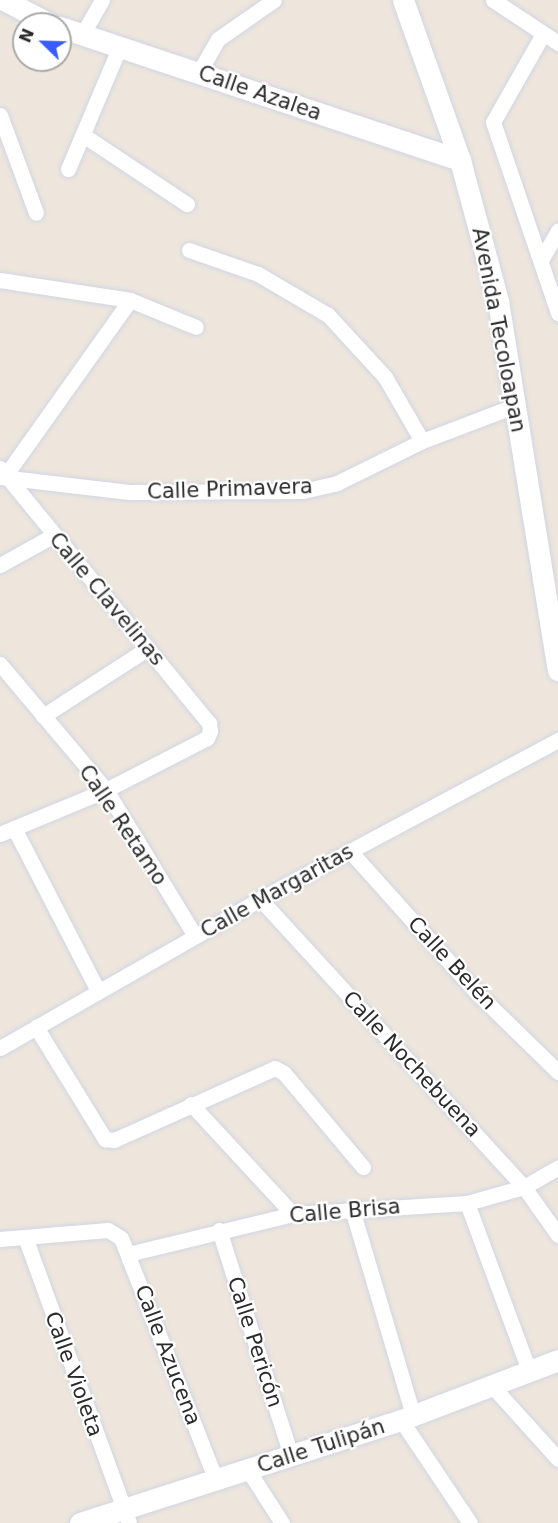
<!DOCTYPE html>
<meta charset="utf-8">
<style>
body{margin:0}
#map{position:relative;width:558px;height:1523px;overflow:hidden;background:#eee6dc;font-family:"DejaVu Sans",sans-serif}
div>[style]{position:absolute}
.roads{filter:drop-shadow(0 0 2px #d1d5e5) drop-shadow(0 0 2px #d1d5e5)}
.street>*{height:15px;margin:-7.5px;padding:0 7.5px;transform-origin:7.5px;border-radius:7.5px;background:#fff}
.secondary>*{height:21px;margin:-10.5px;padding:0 10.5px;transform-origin:10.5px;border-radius:10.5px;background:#fff}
span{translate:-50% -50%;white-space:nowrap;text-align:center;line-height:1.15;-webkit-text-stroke:4.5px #fff;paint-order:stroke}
.street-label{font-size:21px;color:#2b2b2b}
.north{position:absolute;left:12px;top:12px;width:60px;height:60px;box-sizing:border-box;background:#fff;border:2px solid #aaa;border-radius:50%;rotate:293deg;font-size:16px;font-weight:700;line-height:24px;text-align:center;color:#2b2b2b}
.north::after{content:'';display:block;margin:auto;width:21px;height:27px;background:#385cff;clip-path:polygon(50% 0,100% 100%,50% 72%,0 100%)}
</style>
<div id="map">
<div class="roads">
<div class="street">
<i style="left:493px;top:0;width:78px;rotate:33.5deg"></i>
<i style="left:83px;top:33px;width:38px;rotate:-60deg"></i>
<i style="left:543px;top:34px;width:101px;rotate:119.6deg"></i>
<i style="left:493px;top:122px;width:202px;rotate:71.2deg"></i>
<i style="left:199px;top:72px;width:38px;rotate:-60deg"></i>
<i style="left:218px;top:39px;width:68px;rotate:-34.9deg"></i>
<i style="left:0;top:115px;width:104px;rotate:69.8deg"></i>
<i style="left:83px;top:135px;width:125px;rotate:33.6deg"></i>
<i style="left:68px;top:169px;width:134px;rotate:-67.1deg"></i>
<i style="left:189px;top:250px;width:73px;rotate:19.2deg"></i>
<i style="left:258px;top:274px;width:81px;rotate:30.4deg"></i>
<i style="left:328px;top:315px;width:84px;rotate:47.4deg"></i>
<i style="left:385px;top:377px;width:74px;rotate:60deg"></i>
<i style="left:541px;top:260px;width:34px;rotate:-60deg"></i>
<i style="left:0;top:280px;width:132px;rotate:8.7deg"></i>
<i style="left:130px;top:300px;width:71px;rotate:22.2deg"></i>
<i style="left:0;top:468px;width:330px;rotate:50.7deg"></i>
<i style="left:209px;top:723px;width:8px;rotate:83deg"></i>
<i style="left:210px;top:731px;width:8px;rotate:113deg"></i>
<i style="left:207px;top:738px;width:114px;rotate:152.8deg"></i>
<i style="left:106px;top:790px;width:115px;rotate:157.5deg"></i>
<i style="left:5px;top:476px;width:216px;rotate:-54.6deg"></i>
<i style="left:1px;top:477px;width:129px;rotate:6.7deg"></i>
<i style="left:129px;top:492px;width:174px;rotate:-0.3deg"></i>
<i style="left:303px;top:491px;width:35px;rotate:-13deg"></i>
<i style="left:337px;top:483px;width:95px;rotate:-26.3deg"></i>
<i style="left:422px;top:441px;width:102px;rotate:-20.8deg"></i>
<i style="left:0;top:565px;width:62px;rotate:-29.1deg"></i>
<i style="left:0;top:664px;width:165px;rotate:49.9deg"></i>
<i style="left:106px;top:790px;width:171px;rotate:58.6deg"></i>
<i style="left:43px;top:716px;width:125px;rotate:-32.9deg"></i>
<i style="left:14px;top:828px;width:183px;rotate:62.7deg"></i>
<i style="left:350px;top:851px;width:192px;rotate:48.2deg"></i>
<i style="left:478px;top:994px;width:112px;rotate:44.3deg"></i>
<i style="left:260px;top:899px;width:391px;rotate:47.5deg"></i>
<i style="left:524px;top:1187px;width:59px;rotate:54.7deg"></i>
<i style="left:36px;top:1027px;width:132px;rotate:58.4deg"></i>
<i style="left:105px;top:1139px;width:9px;rotate:6deg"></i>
<i style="left:114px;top:1140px;width:176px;rotate:-24.1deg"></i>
<i style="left:275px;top:1068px;width:10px;rotate:29deg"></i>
<i style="left:284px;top:1073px;width:123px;rotate:50deg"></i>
<i style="left:0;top:1048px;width:300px;rotate:-29.8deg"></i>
<i style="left:260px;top:899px;width:338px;rotate:-28.1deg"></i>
<i style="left:191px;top:1104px;width:150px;rotate:47.2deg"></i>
<i style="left:467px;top:1203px;width:181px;rotate:69.7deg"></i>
<i style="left:352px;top:1209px;width:215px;rotate:73.5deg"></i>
<i style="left:219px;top:1230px;width:236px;rotate:72.3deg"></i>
<i style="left:25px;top:1237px;width:304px;rotate:70deg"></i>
<i style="left:0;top:1239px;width:108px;rotate:-4.8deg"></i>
<i style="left:108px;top:1230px;width:15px;rotate:32deg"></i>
<i style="left:121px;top:1238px;width:260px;rotate:68.6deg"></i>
<i style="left:128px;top:1254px;width:170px;rotate:-13.6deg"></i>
<i style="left:293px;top:1214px;width:174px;rotate:-3.6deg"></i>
<i style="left:467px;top:1203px;width:59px;rotate:-15.7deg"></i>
<i style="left:524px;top:1187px;width:39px;rotate:-30deg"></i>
<i style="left:493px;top:1387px;width:97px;rotate:47.9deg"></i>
<i style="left:401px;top:1420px;width:124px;rotate:56.2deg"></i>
<i style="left:248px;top:1470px;width:63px;rotate:57.3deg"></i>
</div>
<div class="secondary">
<i style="left:4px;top:0;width:52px;rotate:27.6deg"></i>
<i style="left:403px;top:0;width:170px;rotate:70.4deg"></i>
<i style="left:460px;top:160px;width:146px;rotate:74.9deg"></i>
<i style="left:498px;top:301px;width:374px;rotate:80.8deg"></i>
<i style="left:60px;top:27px;width:422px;rotate:18.4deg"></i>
<i style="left:80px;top:1523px;width:337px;rotate:-17.8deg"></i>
<i style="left:401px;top:1420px;width:168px;rotate:-20.9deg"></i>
</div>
</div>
<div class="street-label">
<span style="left:260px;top:93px;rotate:19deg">Calle Azalea</span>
<span style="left:499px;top:330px;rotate:79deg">Avenida Tecoloapan</span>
<span style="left:230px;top:489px;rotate:-2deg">Calle Primavera</span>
<span style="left:107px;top:599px;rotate:50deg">Calle Clavelinas</span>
<span style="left:123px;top:825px;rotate:56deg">Calle Retamo</span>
<span style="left:277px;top:891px;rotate:-29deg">Calle Margaritas</span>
<span style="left:452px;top:963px;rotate:47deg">Calle Belén</span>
<span style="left:412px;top:1064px;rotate:47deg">Calle Nochebuena</span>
<span style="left:345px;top:1211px;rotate:-5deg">Calle Brisa</span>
<span style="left:255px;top:1342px;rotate:72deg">Calle Pericón</span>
<span style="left:168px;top:1355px;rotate:69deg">Calle Azucena</span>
<span style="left:74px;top:1374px;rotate:70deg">Calle Violeta</span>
<span style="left:321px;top:1446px;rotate:-18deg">Calle Tulipán</span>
</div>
<div class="north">N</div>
</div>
